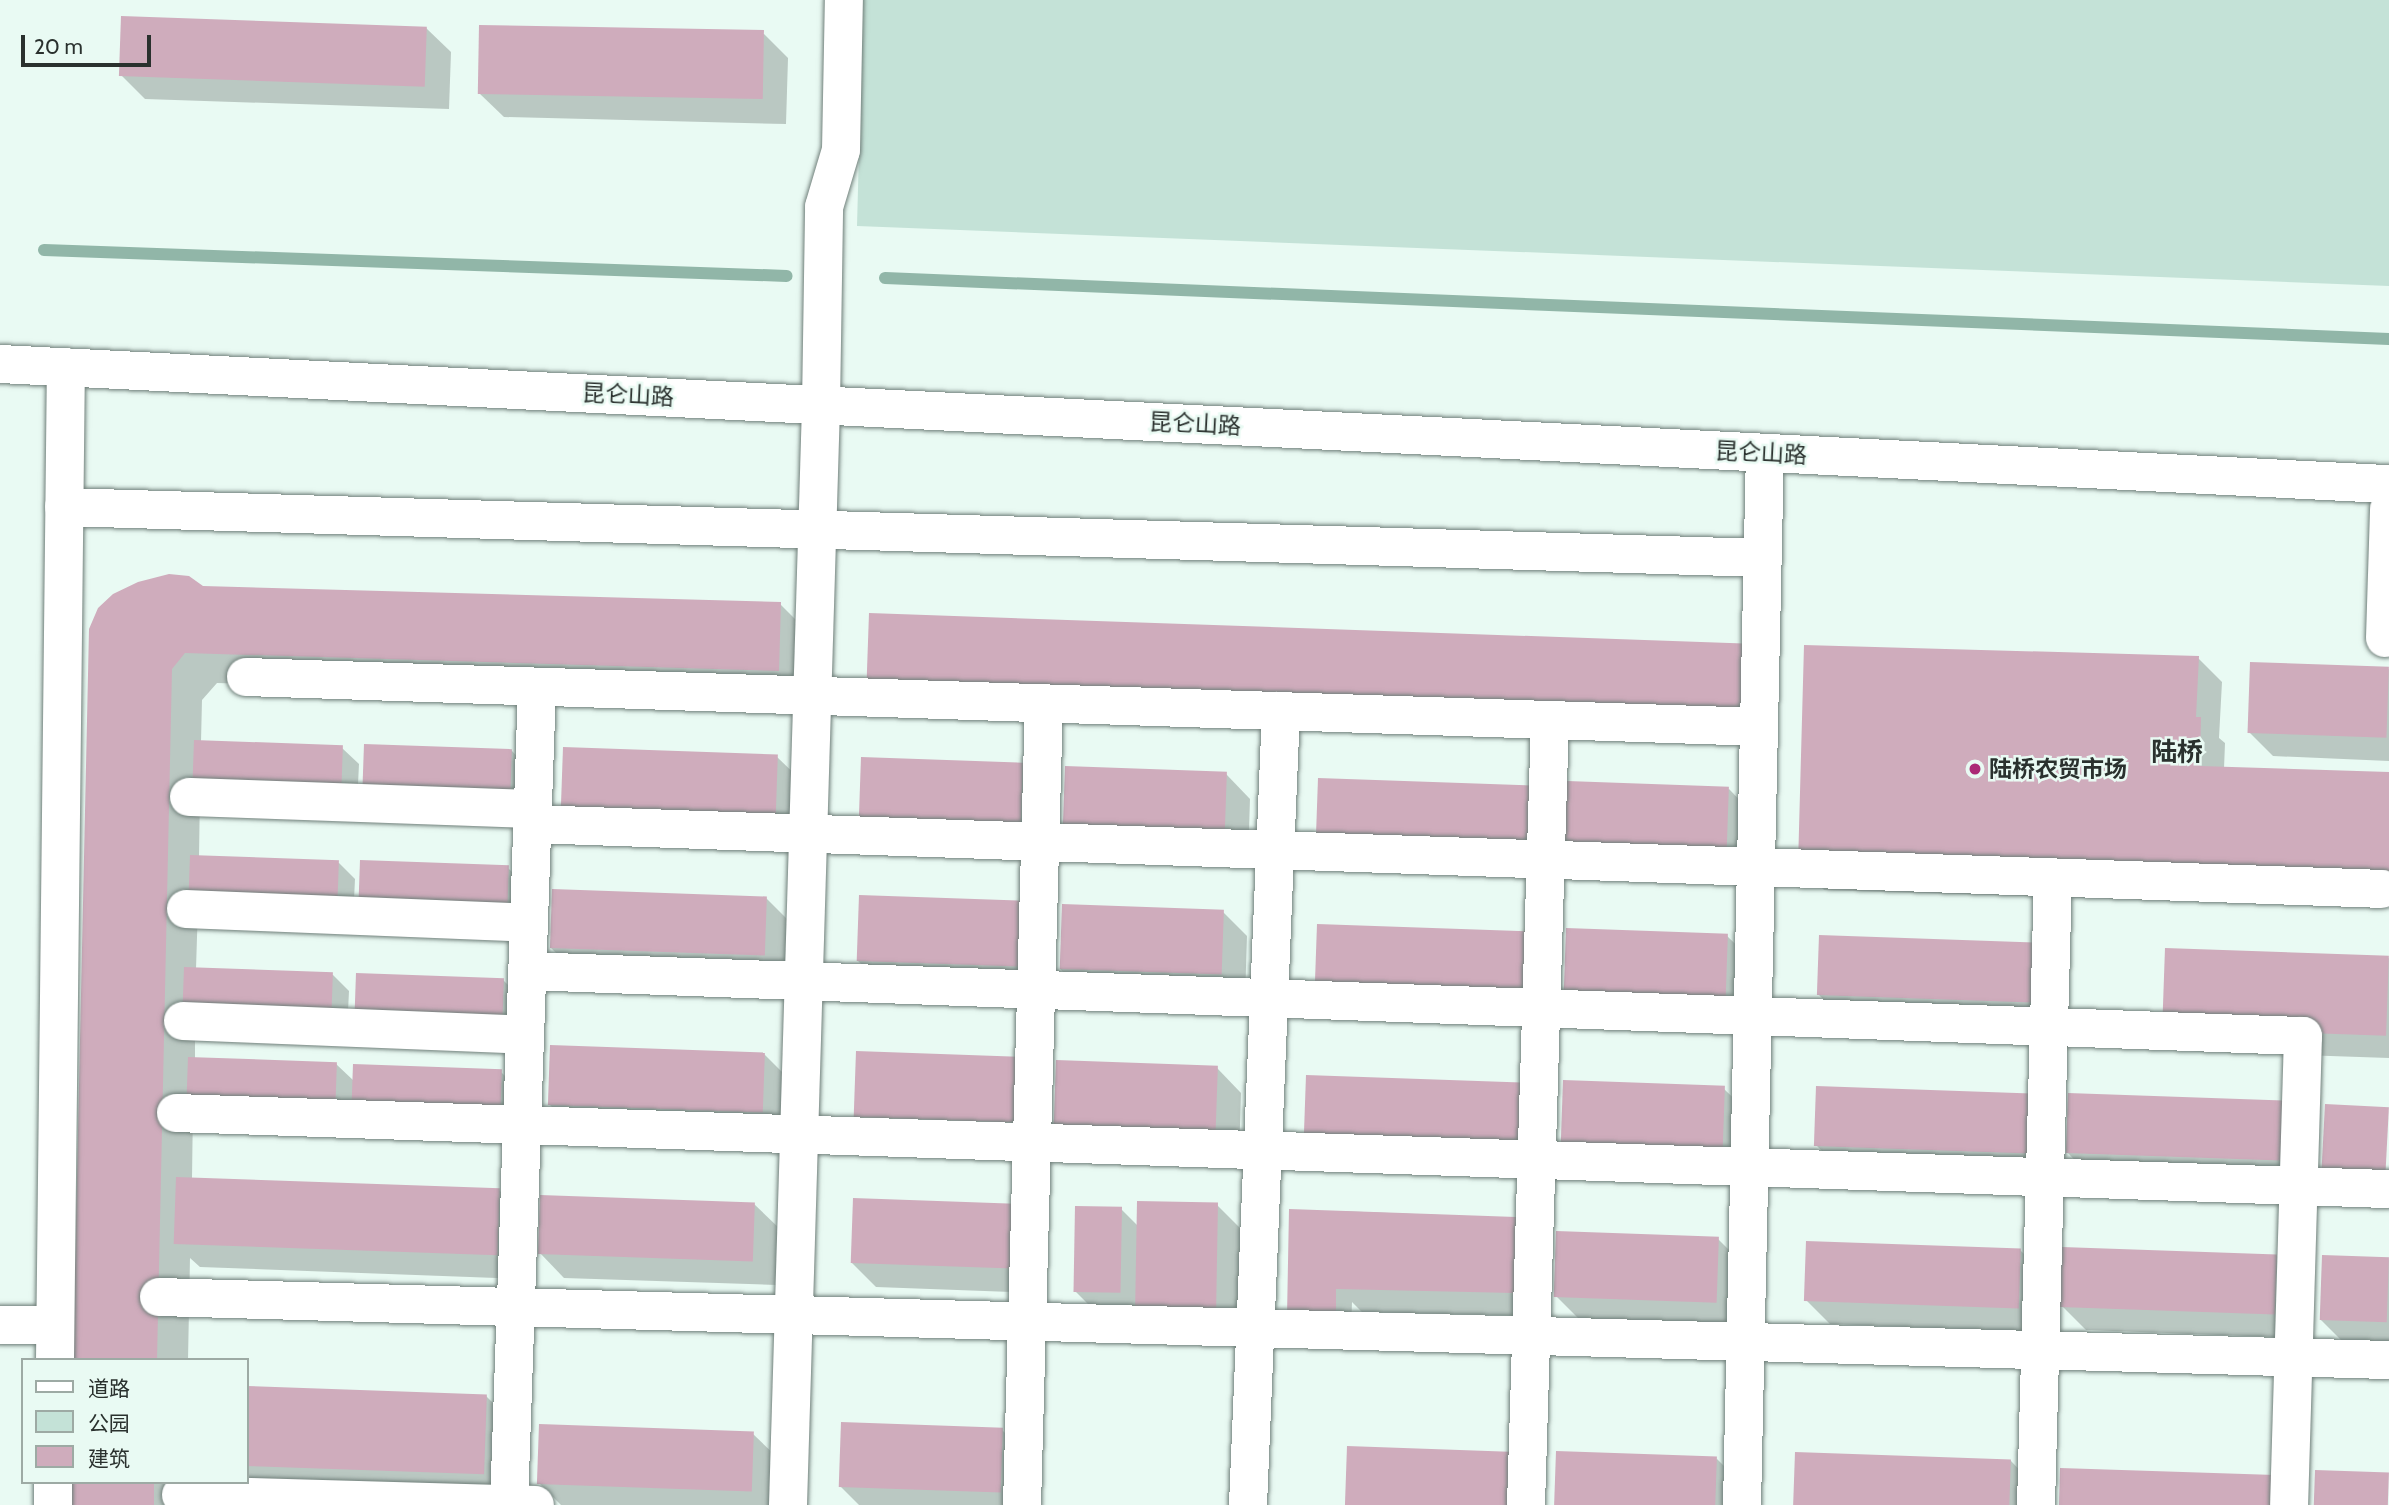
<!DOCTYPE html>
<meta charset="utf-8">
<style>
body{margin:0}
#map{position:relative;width:2389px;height:1505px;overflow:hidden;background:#e9faf3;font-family:Cabin,"Noto Sans SC",sans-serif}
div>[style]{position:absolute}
.green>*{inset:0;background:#c4e2d7}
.shadow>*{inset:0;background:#0003;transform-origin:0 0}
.stream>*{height:12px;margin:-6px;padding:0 6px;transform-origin:6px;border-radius:6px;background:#91b6a8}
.building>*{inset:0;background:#cfacbc;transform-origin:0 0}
.roads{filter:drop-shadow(0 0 2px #707f7a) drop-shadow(0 0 2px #707f7a)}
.minor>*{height:38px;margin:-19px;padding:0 19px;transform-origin:19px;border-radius:19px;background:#fff}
.dots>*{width:19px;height:19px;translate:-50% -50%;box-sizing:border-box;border:4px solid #e9faf3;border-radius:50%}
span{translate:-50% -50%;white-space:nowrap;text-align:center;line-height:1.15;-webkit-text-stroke:5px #e9faf3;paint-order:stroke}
.street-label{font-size:23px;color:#2a312e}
.poi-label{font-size:23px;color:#2a312e;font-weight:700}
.left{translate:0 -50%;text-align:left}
.quarter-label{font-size:26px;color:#2a312e;font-weight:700}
.legend{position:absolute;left:21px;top:1358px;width:228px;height:126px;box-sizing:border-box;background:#e9faf3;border:2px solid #9daaa4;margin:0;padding:9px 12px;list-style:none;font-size:21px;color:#2a312e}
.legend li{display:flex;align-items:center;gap:14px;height:35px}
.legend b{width:35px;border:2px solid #9daaa4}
.scale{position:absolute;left:21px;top:35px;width:130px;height:32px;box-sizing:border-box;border:4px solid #2a312e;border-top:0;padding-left:9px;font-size:21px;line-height:24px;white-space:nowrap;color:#2a312e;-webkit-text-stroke:5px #e9faf3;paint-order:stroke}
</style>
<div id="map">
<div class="green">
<i style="clip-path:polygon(863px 0,2389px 0,2389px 286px,857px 226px)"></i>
</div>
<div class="shadow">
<i style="clip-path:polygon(426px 28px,451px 52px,449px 109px,145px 99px,121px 75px)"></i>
<i style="clip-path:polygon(764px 34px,788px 58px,786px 124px,504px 117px,479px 93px)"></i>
<i style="clip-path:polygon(202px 588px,780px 604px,812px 636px,809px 701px,217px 683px,202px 700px,201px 742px,342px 748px,359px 764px,357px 805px,200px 789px,199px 858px,339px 863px,355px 879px,353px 921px,198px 906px,196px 969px,333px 975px,349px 991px,347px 1032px,195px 1022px,195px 1059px,336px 1064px,354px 1081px,501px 1072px,517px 1088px,516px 1130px,193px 1105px,192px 1179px,499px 1190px,523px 1214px,521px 1279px,200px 1267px,190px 1258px,188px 1360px,75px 1360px,91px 629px)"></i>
<i style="clip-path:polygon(2198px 658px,2222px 682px,2219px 738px,2225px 743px,2224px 769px,2389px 774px,2389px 907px,1824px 890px,1800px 866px)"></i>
<i style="clip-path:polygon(2389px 669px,2389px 761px,2273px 756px,2249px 732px)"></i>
<i style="clip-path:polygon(565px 749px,777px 757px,802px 781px,799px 839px)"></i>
<i style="clip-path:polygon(512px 751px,528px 768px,527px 809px,380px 803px)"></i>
<i style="clip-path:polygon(1022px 765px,1047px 789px,1044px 852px,884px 846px)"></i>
<i style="clip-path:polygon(1066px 768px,1226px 774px,1250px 799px,1248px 862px)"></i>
<i style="clip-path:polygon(1729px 789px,1753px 814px,1751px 877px,1591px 870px)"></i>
<i style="clip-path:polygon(508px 868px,524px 884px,523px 926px,360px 904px)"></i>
<i style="clip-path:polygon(766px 898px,790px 922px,788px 979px,576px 972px,551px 948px)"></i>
<i style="clip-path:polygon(1020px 903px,1041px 991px,882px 984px,857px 960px)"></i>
<i style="clip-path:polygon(1223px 912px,1247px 936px,1245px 999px,1085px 993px,1060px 969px)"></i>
<i style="clip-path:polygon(1727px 936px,1752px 960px,1749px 1023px,1589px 1017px)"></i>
<i style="clip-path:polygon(2033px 944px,2056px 1026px,1843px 1019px,1819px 995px)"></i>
<i style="clip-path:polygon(2389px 958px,2389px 1058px,2188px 1051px,2164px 1027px)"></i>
<i style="clip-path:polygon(503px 980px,520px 997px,518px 1038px,372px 1033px)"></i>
<i style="clip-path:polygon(764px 1054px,788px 1078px,786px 1136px,573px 1128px,549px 1104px)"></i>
<i style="clip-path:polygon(1217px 1068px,1241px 1093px,1239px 1156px,1079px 1149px)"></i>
<i style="clip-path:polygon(1724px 1089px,1749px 1113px,1746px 1175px,1586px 1169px)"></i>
<i style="clip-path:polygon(2282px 1103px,2304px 1185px,2091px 1177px,2067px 1152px)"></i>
<i style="clip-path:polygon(2054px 1120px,2052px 1177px,1840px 1169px,1816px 1145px)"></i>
<i style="clip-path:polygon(754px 1204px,779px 1228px,777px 1285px,564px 1278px,540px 1253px)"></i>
<i style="clip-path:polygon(1217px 1205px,1241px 1229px,1239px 1336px,1091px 1307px,1075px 1291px,1121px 1209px,1138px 1226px)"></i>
<i style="clip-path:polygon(1014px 1207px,1036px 1293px,876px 1287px,852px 1263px)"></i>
<i style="clip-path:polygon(1339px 1211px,1515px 1218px,1537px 1316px,1362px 1312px,1352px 1302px,1351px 1332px,1305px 1332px)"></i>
<i style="clip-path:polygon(1718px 1239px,1742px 1263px,1740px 1326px,1580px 1320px,1556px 1296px)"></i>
<i style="clip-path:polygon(2020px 1250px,2044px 1274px,2043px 1332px,1830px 1324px,1806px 1300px)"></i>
<i style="clip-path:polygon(2277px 1256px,2301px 1280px,2299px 1338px,2086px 1330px,2062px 1306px)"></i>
<i style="clip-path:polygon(2389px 1259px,2389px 1346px,2345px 1344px,2321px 1320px)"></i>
<i style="clip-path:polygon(247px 1387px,486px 1396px,517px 1427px,514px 1505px,247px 1482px)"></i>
<i style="clip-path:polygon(1002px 1430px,1026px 1454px,1024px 1505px,859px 1505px,840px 1486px)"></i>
<i style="clip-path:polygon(753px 1434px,778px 1458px,776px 1505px,561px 1505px,539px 1483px)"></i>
<i style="clip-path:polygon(1717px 1459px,1741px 1483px,1740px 1505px,1555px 1505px)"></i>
<i style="clip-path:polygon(2010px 1460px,2034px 1485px,2033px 1505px,1796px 1505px)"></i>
<i style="left:72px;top:1482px;width:113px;height:23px"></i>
</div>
<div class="stream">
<i style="left:44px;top:250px;width:743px;rotate:2deg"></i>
<i style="left:885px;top:278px;width:1505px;rotate:2.32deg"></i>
</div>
<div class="building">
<i style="left:121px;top:16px;width:306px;height:60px;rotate:2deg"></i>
<i style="left:479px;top:25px;width:285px;height:69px;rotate:1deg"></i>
<i style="clip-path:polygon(169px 574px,189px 576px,203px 586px,781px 602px,779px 671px,185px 653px,172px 669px,157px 1360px,73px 1360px,89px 629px,98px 608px,113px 594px,138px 582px)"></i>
<i style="left:869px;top:613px;width:875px;height:66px;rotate:2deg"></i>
<i style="clip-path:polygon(1804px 645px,2199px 656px,2196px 717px,2201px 717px,2200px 766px,2389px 772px,2389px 884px,1798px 866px)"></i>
<i style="left:2250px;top:662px;width:139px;height:71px;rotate:2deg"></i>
<i style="left:194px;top:740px;width:149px;height:44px;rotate:2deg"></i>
<i style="left:364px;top:744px;width:148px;height:44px;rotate:2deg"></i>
<i style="left:563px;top:747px;width:215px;height:60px;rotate:2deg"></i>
<i style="left:861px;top:757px;width:162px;height:65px;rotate:2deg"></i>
<i style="left:1065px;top:766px;width:162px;height:66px;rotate:2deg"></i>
<i style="left:1318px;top:778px;width:215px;height:61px;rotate:2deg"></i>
<i style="left:1567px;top:781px;width:162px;height:66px;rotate:2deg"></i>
<i style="left:190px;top:855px;width:149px;height:44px;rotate:2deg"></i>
<i style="left:360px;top:860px;width:149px;height:44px;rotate:2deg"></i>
<i style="left:552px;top:889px;width:215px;height:59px;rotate:2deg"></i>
<i style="left:859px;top:895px;width:162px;height:66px;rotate:2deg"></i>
<i style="left:1062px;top:904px;width:162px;height:65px;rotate:2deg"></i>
<i style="left:1317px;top:924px;width:215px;height:60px;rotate:2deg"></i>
<i style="left:1566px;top:928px;width:162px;height:65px;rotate:2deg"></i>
<i style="left:1819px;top:935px;width:215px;height:60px;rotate:2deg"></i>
<i style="left:2165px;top:948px;width:224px;height:80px;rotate:2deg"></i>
<i style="left:184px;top:967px;width:149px;height:45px;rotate:2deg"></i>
<i style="left:356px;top:973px;width:148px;height:44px;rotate:2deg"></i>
<i style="left:550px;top:1045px;width:215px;height:60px;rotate:2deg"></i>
<i style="left:856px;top:1051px;width:162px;height:66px;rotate:2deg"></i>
<i style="left:188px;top:1057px;width:149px;height:44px;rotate:2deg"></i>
<i style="left:1056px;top:1060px;width:162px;height:66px;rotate:2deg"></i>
<i style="left:353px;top:1064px;width:149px;height:44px;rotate:2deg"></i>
<i style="left:1306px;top:1075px;width:215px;height:60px;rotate:2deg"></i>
<i style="left:1563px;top:1080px;width:162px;height:65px;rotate:2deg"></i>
<i style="left:1816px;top:1086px;width:215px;height:60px;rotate:2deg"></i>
<i style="left:2068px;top:1093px;width:215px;height:60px;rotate:2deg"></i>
<i style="left:2325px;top:1104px;width:64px;height:66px;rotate:3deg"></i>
<i style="left:176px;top:1177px;width:324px;height:67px;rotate:2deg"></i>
<i style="left:540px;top:1195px;width:215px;height:59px;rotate:2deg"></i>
<i style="left:853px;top:1198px;width:162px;height:65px;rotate:2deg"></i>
<i style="left:1137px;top:1201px;width:81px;height:110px;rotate:1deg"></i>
<i style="left:1075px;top:1206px;width:47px;height:86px;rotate:1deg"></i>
<i style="clip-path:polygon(1289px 1209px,1516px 1217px,1514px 1293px,1336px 1289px,1336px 1317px,1287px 1316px)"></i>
<i style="left:1556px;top:1231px;width:163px;height:66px;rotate:2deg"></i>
<i style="left:1806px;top:1241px;width:215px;height:60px;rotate:2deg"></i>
<i style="left:2062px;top:1247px;width:215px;height:60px;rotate:2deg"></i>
<i style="left:2322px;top:1255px;width:67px;height:65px;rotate:2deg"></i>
<i style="left:247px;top:1386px;width:240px;height:80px;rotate:2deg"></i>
<i style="left:841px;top:1422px;width:162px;height:65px;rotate:2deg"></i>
<i style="left:539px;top:1424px;width:215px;height:60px;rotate:2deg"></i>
<i style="left:1347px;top:1446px;width:162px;height:59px;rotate:2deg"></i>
<i style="left:1556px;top:1451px;width:161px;height:54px;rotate:2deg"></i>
<i style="left:1795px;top:1452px;width:216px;height:53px;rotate:2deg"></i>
<i style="clip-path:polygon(2060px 1468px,2275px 1475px,2274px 1505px,2059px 1505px)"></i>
<i style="left:2315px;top:1470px;width:74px;height:35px;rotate:2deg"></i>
<i style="left:70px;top:1482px;width:84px;height:23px"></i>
</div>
<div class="roads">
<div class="minor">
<i style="left:0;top:364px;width:2392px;rotate:2.88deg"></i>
<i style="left:64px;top:507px;width:1699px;rotate:1.72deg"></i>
<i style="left:2385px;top:638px;width:129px;rotate:-88.2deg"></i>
<i style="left:246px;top:677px;width:1514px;rotate:1.89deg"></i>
<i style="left:189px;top:797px;width:344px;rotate:2deg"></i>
<i style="left:532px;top:824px;width:1851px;rotate:2.01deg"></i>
<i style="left:186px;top:909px;width:343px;rotate:2.3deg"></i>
<i style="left:527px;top:971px;width:1777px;rotate:2.1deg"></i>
<i style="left:2303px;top:1036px;width:469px;rotate:91.7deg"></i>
<i style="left:183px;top:1021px;width:342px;rotate:2.3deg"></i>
<i style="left:176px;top:1113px;width:2214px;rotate:1.97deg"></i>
<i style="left:159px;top:1297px;width:2231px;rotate:1.62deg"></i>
<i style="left:0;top:1325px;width:55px"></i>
<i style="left:55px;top:1360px;width:993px;rotate:-89.37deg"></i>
<i style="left:181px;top:1495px;width:354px;rotate:1.6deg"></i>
<i style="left:53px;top:1505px;width:23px;rotate:-90deg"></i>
<i style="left:509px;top:1505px;width:818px;rotate:-88.04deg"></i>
<i style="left:788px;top:1505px;width:1100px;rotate:-88.28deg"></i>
<i style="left:821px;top:405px;width:198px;rotate:-89.1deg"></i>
<i style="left:824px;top:207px;width:59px;rotate:-73.4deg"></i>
<i style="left:841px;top:150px;width:150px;rotate:-88.9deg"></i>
<i style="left:1022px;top:1505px;width:801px;rotate:-88.43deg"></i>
<i style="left:1248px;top:1505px;width:795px;rotate:-87.62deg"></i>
<i style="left:1526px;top:1505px;width:784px;rotate:-88.25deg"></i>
<i style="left:1742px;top:1505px;width:1052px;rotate:-88.75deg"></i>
<i style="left:2036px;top:1505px;width:627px;rotate:-88.45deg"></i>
</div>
</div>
<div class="dots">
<i style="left:1975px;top:769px;background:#ab2976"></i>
</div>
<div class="street-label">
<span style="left:628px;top:395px;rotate:3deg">昆仑山路</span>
<span style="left:1195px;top:424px;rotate:3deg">昆仑山路</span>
<span style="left:1761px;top:453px;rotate:3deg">昆仑山路</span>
</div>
<div class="poi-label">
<span class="left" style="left:1989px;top:769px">陆桥农贸市场</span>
</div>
<div class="quarter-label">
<span style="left:2177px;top:753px">陆桥</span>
</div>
<ul class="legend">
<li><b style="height:9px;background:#fff"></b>道路</li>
<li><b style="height:19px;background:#c4e2d7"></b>公园</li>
<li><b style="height:19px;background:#cfacbc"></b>建筑</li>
</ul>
<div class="scale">20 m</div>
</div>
